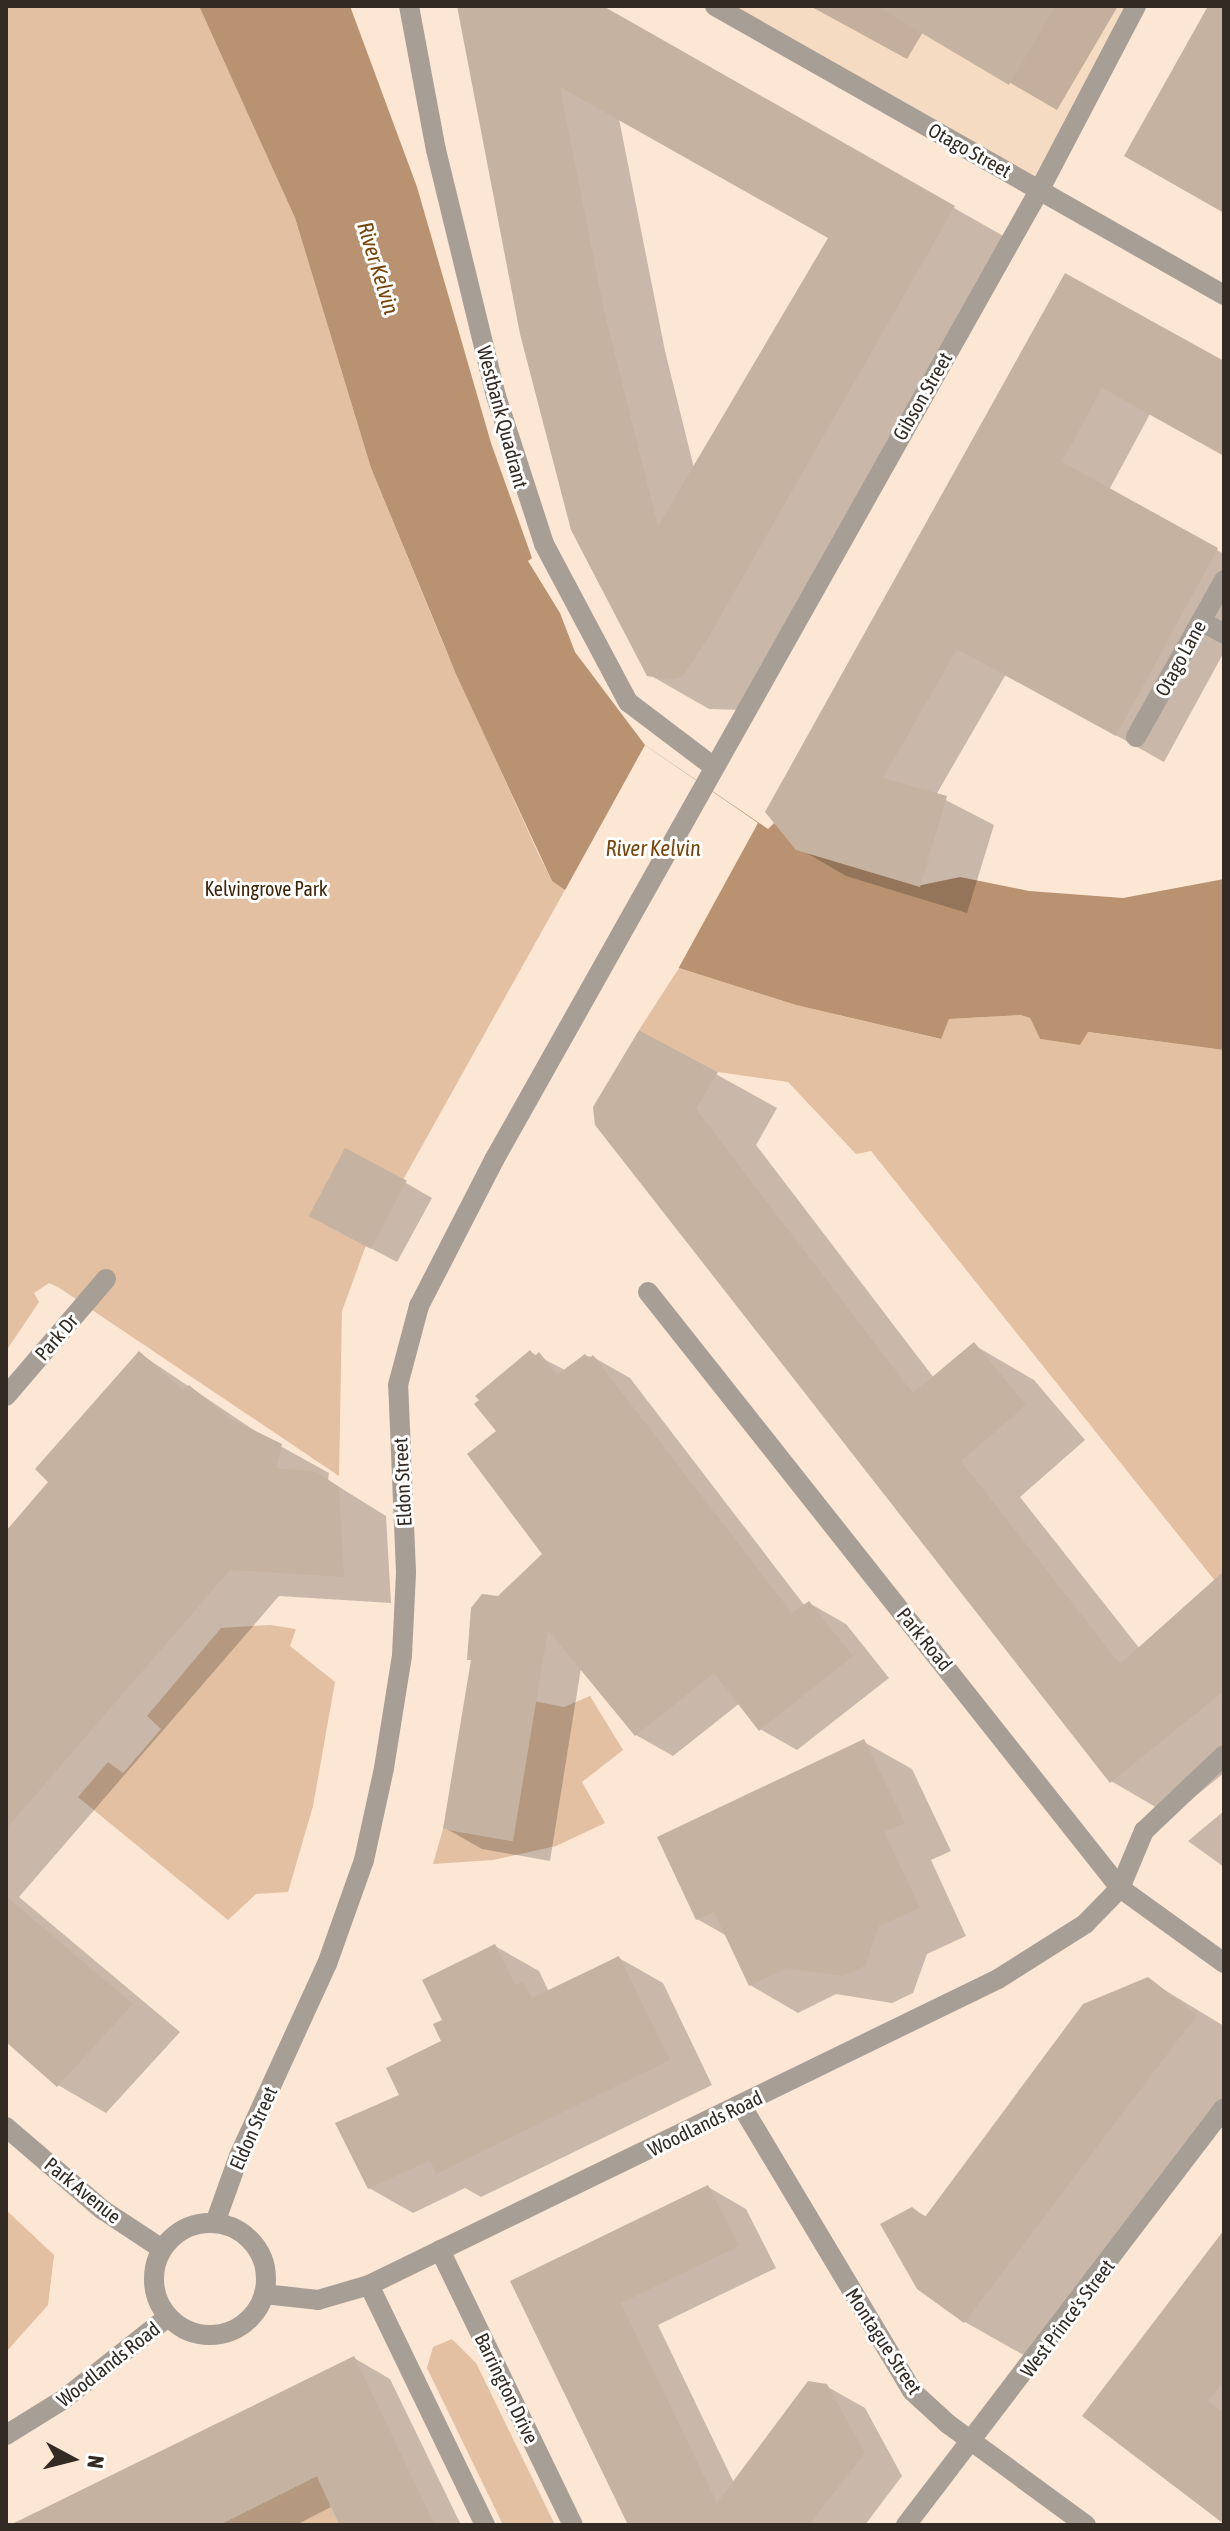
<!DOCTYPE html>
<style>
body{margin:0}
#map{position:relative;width:1230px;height:2531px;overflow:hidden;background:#fce6d4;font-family:"Asap Condensed",sans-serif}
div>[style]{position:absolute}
.built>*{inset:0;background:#f6dbc3}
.green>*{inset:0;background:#e2c0a1}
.water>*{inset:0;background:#b99371}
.pier>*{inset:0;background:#fce6d4}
.shadow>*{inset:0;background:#0003}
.building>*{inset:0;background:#c6b2a0;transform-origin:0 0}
.minor>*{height:20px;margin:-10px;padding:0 10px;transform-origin:10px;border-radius:10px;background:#a79e96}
.tertiary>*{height:20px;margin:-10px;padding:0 10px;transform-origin:10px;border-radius:10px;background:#a79e96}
.tertiary>.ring{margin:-10px;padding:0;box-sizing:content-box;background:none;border:20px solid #a79e96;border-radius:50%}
span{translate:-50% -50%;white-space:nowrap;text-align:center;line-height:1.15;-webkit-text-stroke:6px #fff;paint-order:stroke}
.street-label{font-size:20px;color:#322a23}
.park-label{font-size:20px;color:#3e2407}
.water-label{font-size:22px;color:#77460b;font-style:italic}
.frame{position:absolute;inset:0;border:8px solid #322a23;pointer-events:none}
.north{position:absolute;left:32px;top:2419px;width:80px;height:80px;-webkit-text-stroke:6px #fff;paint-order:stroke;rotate:97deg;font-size:22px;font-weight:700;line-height:32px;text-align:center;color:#322a23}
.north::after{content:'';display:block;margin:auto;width:28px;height:36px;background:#322a23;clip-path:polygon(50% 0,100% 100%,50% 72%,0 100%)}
</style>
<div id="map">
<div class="built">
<i style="clip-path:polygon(712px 6px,1136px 6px,1040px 189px)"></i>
</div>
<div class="green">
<i style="clip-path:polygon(6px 6px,199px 6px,295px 218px,371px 468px,444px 646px,538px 853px,552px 881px,566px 888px,365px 1248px,342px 1311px,339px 1476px,58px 1287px,49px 1283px,34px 1293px,39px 1302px,6px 1351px)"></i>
<i style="clip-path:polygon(679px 968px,796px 1005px,940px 1039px,949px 1019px,1021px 1015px,1030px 1018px,1040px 1039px,1080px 1045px,1087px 1032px,1224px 1050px,1224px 1592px,871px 1151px,856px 1154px,788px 1082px,718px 1072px,639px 1030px)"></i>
<i style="clip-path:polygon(270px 1625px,296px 1629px,290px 1646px,335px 1682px,313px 1806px,288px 1892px,256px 1894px,228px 1920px,78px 1797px,108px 1762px,123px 1773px,161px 1729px,147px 1716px,221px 1628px)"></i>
<i style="clip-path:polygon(493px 1693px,564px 1707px,590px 1696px,623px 1750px,582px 1782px,605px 1823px,556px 1846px,493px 1860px,433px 1864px,443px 1829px,512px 1841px)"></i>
<i style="clip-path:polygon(6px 2210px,54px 2255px,48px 2305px,6px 2352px)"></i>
<i style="clip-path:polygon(452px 2339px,476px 2363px,555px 2525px,503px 2525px,427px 2368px,433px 2347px)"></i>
<i style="clip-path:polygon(317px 2476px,339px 2525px,219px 2525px)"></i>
</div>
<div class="water">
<i style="clip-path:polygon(199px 6px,350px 6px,417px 187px,491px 443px,532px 558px,528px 561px,560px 613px,575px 652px,645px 745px,768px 829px,774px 823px,917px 886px,960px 877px,1029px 891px,1123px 898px,1224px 879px,1224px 1050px,1088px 1032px,1080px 1045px,1040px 1039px,1030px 1018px,1021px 1015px,949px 1019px,941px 1039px,796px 1005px,679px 968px,552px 881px,456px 674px,371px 468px,295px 218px)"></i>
</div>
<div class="pier">
<i style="clip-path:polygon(645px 745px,758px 823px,677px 971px,564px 892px)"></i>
</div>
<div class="shadow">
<i style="clip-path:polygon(evenodd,459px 6px,598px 6px,1014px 242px,744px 710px,709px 709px,648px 674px,459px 6px,619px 119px,830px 238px,694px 468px,665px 351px,619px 119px)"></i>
<i style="clip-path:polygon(810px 6px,1118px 6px,1057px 110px,923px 32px,907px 59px)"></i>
<i style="clip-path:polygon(1066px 276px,1224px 363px,1224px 455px,1150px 414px,1109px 490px,1224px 554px,1224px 652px,1164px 762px,1006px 674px,936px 795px,994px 825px,967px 913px,846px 876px,798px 848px)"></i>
<i style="clip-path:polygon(640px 1032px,777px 1108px,756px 1145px,934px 1378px,974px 1345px,1034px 1380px,1085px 1440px,1020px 1497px,1140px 1649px,1224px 1595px,1224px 1773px,1171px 1816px,1111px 1781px,594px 1116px)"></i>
<i style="clip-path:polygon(406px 1183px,432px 1198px,397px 1262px,338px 1231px)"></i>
<i style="clip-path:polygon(530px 1352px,567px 1371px,586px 1356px,593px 1357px,630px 1378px,805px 1606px,809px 1603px,846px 1624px,889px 1678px,797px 1750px,760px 1729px,740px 1703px,673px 1756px,636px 1735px,581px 1668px,550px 1861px,482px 1849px,445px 1828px,499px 1598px,545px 1554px,499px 1431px)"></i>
<i style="clip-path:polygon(139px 1353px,264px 1437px,329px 1473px,328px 1480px,386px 1516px,391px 1603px,279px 1596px,19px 1897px,180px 2032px,106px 2113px,58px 2085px,6px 2039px,6px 1534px,51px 1482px)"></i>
<i style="clip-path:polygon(864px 1742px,912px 1769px,951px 1851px,931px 1860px,966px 1936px,927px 1954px,913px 1993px,892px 2003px,836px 1994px,798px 2013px,750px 1985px,727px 1936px,697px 1919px)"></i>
<i style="clip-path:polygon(1224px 1811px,1224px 1867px,1188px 1841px)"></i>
<i style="clip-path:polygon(495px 1946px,539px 1971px,549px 1992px,619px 1958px,663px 1983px,712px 2085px,481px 2197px,465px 2188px,413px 2213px,369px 2188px,402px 2096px,444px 2042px,444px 2021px)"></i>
<i style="clip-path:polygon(1148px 1980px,1224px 2026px,1224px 2096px,1027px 2357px,965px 2322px,912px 2209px,927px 2217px)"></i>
<i style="clip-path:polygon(708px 2187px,746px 2209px,776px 2268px,658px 2325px,734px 2483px,826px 2386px,865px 2408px,902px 2476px,865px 2525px,631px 2525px,512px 2282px)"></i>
<i style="clip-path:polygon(1224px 2232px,1224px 2522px,1085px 2415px)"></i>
<i style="clip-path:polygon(354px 2358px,390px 2379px,461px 2525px,342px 2525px,333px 2506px,296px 2525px,59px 2525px)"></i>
</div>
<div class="building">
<i style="clip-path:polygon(evenodd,457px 6px,603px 6px,955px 206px,708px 638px,683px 676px,672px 680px,647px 676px,571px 530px,520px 334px,457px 6px,560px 87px,828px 238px,658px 526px,605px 315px,560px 87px)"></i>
<i style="clip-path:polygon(876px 6px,1056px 6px,1009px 85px)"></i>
<i style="clip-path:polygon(1208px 6px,1224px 6px,1224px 213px,1124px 156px)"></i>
<i style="clip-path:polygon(1065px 273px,1224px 361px,1224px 456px,1102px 388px,1062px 462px,1218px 548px,1116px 736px,957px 649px,883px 778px,947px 796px,920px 887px,796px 850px,765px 812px)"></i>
<i style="clip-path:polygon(639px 1030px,718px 1072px,696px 1109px,913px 1393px,974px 1342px,1026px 1405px,961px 1461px,1120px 1664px,1224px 1571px,1224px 1691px,1110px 1783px,595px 1125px,593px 1107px)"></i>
<i style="left:345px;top:1148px;width:70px;height:77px;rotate:28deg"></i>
<i style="clip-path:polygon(530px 1350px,535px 1356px,539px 1352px,557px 1375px,585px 1354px,589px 1359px,593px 1355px,792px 1613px,809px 1601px,853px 1656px,759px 1731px,714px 1673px,635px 1736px,548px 1630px,513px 1841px,443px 1829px,471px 1660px,467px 1660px,471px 1608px,482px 1594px,498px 1596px,542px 1554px,467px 1454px,496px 1431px,474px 1404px,479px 1400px,475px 1396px)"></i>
<i style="clip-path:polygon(139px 1351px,183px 1390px,189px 1385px,229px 1418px,282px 1444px,276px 1468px,317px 1472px,339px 1487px,344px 1577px,230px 1570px,6px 1829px,6px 1531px,48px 1482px,35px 1469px)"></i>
<i style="clip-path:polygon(864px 1739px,905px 1823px,884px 1832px,920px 1908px,879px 1926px,865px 1966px,843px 1976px,787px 1968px,749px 1986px,714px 1912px,696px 1920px,657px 1837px)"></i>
<i style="clip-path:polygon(6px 1896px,133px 2004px,57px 2087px,6px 2042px)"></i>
<i style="clip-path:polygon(495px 1944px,515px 1985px,523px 1981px,532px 1998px,619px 1956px,670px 2060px,436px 2174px,430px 2160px,368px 2189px,335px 2123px,399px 2095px,386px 2068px,441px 2041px,433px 2024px,442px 2020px,422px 1980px)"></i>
<i style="clip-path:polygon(1148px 1977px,1197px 2015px,964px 2323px,917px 2289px,880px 2224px,912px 2207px,925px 2217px,1083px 2004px)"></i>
<i style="clip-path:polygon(708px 2185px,739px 2246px,621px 2303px,717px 2503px,808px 2381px,827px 2384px,865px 2453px,809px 2525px,628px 2525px,510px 2281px)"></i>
<i style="clip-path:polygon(1224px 2230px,1224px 2381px,1208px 2401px,1224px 2413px,1224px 2524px,1082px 2416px)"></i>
<i style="clip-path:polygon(354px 2356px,435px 2525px,339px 2525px,317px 2476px,219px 2525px,10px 2525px)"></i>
</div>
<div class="minor">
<i style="left:409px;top:6px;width:147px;rotate:79.4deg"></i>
<i style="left:436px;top:150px;width:253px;rotate:76.3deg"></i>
<i style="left:496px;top:396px;width:156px;rotate:72deg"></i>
<i style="left:544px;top:544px;width:179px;rotate:62deg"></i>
<i style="left:628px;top:702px;width:108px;rotate:37.1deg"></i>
<i style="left:715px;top:6px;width:585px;rotate:29.59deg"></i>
<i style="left:1201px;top:621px;width:26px;rotate:29deg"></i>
<i style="left:1136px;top:737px;width:180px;rotate:-60.7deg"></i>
<i style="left:648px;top:1292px;width:760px;rotate:51.62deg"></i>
<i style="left:6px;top:1396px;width:154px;rotate:-49.5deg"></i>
<i style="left:1120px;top:1888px;width:62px;rotate:-67.2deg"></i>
<i style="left:1144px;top:1831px;width:110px;rotate:-43.5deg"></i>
<i style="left:741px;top:2105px;width:333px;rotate:59.1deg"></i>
<i style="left:912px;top:2391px;width:49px;rotate:42.5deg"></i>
<i style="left:948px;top:2424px;width:171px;rotate:36.2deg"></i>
<i style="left:6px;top:2127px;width:128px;rotate:40.6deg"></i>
<i style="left:103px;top:2210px;width:71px;rotate:33.5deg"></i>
<i style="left:440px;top:2250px;width:305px;rotate:64.2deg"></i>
<i style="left:369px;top:2285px;width:267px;rotate:64.2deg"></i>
<i style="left:906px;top:2525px;width:524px;rotate:-52.67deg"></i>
</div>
<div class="tertiary">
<i style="left:215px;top:2223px;width:71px;rotate:-70.3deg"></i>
<i style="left:239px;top:2156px;width:211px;rotate:-65.4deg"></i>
<i style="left:327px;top:1964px;width:110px;rotate:-70.4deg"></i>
<i style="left:364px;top:1860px;width:94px;rotate:-77.7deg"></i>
<i style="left:384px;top:1768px;width:114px;rotate:-80.9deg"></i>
<i style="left:402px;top:1655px;width:83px;rotate:-87.2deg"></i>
<i style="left:406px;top:1572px;width:187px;rotate:-92.4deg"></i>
<i style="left:398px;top:1385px;width:82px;rotate:-75.1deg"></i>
<i style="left:419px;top:1306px;width:164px;rotate:-62.8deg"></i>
<i style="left:494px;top:1160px;width:1114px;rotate:-60.65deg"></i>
<i style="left:1040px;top:189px;width:207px;rotate:-62.3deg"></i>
<i class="ring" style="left:154px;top:2223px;width:92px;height:92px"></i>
<i style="left:264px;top:2294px;width:54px;rotate:6.3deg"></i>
<i style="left:318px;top:2300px;width:53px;rotate:-16.4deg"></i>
<i style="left:369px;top:2285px;width:699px;rotate:-25.94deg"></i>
<i style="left:998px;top:1979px;width:103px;rotate:-32.3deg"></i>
<i style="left:1085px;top:1924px;width:50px;rotate:-45.8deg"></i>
<i style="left:1120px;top:1888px;width:128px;rotate:35.8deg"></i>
<i style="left:6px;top:2435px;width:68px;rotate:-31.8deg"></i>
<i style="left:64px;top:2399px;width:132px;rotate:-38.3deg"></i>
</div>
<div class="street-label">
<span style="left:970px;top:150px;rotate:29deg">Otago Street</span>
<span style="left:922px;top:396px;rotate:-60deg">Gibson Street</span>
<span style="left:503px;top:417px;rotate:75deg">Westbank Quadrant</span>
<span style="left:1180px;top:658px;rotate:-61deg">Otago Lane</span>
<span style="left:56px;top:1337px;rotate:-49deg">Park Dr</span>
<span style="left:402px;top:1482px;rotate:-93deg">Eldon Street</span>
<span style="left:925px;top:1639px;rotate:51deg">Park Road</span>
<span style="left:705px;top:2123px;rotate:-26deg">Woodlands Road</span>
<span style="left:253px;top:2128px;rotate:-66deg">Eldon Street</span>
<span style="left:83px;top:2190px;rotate:39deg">Park Avenue</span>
<span style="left:1067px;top:2318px;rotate:-53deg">West Prince's Street</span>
<span style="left:884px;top:2341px;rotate:57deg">Montague Street</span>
<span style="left:108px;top:2364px;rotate:-38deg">Woodlands Road</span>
<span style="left:507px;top:2388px;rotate:64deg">Barrington Drive</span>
</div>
<div class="park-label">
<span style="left:266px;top:888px">Kelvingrove Park</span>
</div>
<div class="water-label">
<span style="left:378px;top:268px;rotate:73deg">River Kelvin</span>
<span style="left:653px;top:849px">River Kelvin</span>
</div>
<div class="frame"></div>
<div class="north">N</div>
</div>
